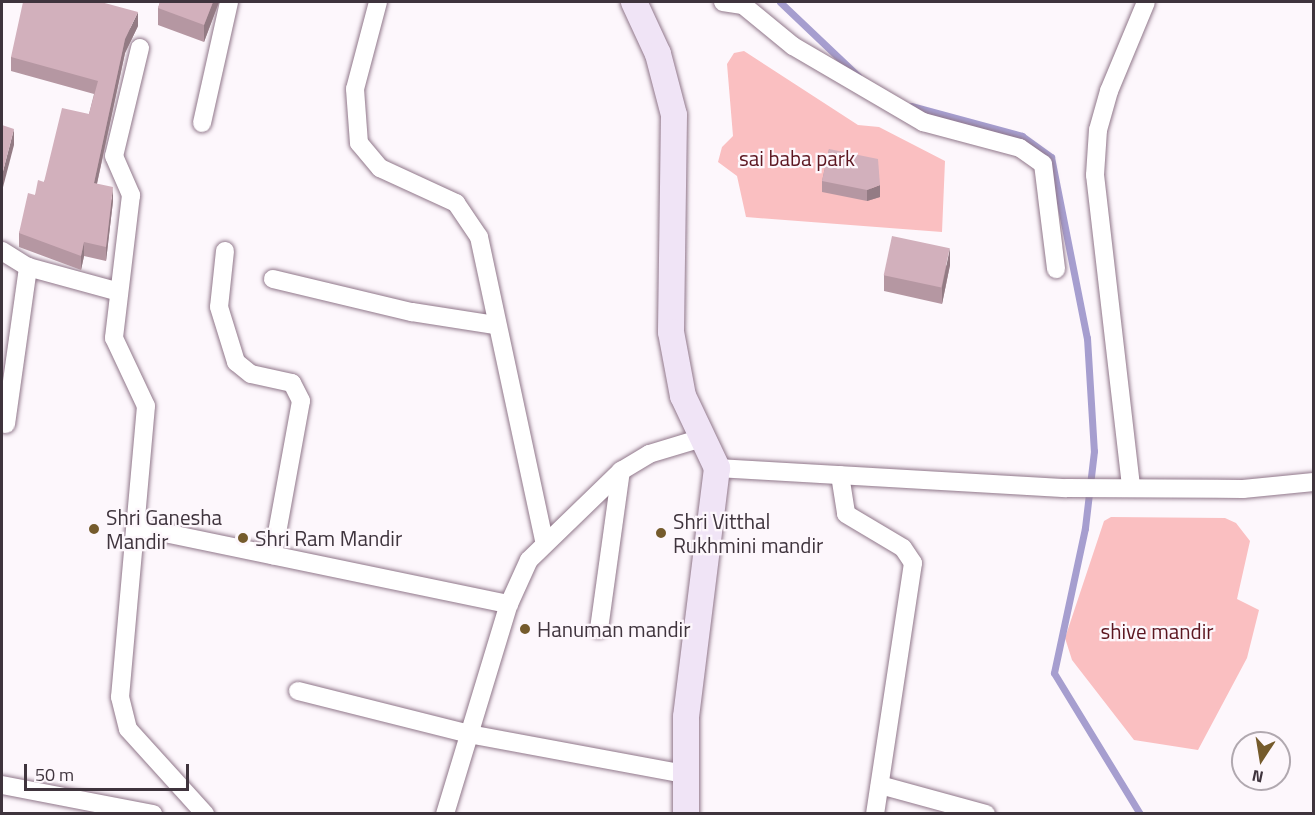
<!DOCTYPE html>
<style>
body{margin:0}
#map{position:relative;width:1315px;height:815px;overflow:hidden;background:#fdf7fc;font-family:"Titillium Web",sans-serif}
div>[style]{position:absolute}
.green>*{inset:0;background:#fabfc1}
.stream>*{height:7px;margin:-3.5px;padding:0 3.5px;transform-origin:3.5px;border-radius:3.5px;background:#a69ecf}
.roads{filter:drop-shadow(0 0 2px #90778a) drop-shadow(0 0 2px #90778a)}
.street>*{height:18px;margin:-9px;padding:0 9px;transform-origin:9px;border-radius:9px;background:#fff}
.secondary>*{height:26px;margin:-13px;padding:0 13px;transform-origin:13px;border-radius:13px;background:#f0e4f6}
.wall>*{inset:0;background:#b597a2}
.shaded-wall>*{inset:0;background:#937b84}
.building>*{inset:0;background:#d2b0bc;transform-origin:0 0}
.dots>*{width:16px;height:16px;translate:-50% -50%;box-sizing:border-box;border:3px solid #fdf7fc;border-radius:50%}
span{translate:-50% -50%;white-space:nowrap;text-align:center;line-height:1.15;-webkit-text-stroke:4.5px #fdf7fc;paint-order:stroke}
.park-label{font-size:21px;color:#5c1620}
.poi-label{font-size:21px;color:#3f343d}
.left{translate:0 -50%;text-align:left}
.frame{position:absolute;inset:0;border:3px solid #3f343d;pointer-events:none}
.north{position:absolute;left:1231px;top:731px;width:60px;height:60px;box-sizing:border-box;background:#fdf7fc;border:2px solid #b1a9b0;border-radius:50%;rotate:192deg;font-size:16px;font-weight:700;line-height:24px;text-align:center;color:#3f343d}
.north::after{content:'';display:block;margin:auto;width:21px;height:27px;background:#755b2c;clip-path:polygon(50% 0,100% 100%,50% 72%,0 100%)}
.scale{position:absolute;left:24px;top:764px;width:165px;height:27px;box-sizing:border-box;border:3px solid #3f343d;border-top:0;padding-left:8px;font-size:18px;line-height:21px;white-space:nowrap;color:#3f343d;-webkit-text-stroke:4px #fdf7fc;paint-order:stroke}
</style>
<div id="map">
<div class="green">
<i style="clip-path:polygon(744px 51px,858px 125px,879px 127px,945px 161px,942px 232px,746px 217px,737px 176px,718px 162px,722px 147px,733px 136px,727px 64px,734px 53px)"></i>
<i style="clip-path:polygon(1111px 517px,1225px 518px,1236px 523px,1250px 541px,1237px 599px,1259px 610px,1247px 658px,1198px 750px,1134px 740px,1072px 660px,1065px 638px,1104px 521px)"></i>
</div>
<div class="stream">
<i style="left:780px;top:2px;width:108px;rotate:43.5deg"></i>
<i style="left:911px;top:106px;width:115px;rotate:15.1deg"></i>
<i style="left:1022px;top:136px;width:36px;rotate:36deg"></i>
<i style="left:1051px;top:157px;width:185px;rotate:78.8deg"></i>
<i style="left:1087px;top:338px;width:113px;rotate:86.5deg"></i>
<i style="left:1094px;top:451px;width:78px;rotate:96.7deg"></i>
<i style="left:1085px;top:528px;width:148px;rotate:102.1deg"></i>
<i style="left:1054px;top:673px;width:165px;rotate:58.6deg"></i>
</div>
<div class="roads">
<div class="street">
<i style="left:378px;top:2px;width:90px;rotate:104.8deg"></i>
<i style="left:355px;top:89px;width:54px;rotate:85.8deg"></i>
<i style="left:359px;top:143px;width:33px;rotate:50deg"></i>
<i style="left:380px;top:168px;width:84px;rotate:24.7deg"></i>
<i style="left:456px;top:203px;width:41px;rotate:55.9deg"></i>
<i style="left:479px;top:237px;width:311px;rotate:77.9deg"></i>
<i style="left:723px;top:2px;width:20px;rotate:9deg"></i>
<i style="left:743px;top:5px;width:65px;rotate:39.4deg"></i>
<i style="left:793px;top:46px;width:151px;rotate:30.3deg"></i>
<i style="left:923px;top:122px;width:100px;rotate:15deg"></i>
<i style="left:1020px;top:148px;width:28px;rotate:35deg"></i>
<i style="left:1043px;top:164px;width:106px;rotate:82.9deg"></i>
<i style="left:140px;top:48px;width:111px;rotate:103.5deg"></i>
<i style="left:114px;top:156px;width:43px;rotate:66.4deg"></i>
<i style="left:131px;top:195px;width:144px;rotate:96.8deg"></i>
<i style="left:114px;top:338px;width:75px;rotate:64.8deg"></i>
<i style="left:146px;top:406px;width:292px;rotate:95.1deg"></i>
<i style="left:120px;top:697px;width:33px;rotate:76deg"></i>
<i style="left:128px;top:729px;width:115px;rotate:47.8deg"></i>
<i style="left:202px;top:123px;width:124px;rotate:-77.4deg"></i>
<i style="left:2px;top:251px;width:31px;rotate:32deg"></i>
<i style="left:28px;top:267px;width:91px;rotate:15.3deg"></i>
<i style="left:225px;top:251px;width:56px;rotate:96.1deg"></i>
<i style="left:219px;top:307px;width:58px;rotate:72.8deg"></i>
<i style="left:236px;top:362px;width:19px;rotate:39deg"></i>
<i style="left:251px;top:374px;width:42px;rotate:12.4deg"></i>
<i style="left:292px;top:383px;width:20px;rotate:63deg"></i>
<i style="left:301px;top:401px;width:157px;rotate:100.3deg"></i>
<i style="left:273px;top:279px;width:143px;rotate:13.4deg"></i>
<i style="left:412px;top:312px;width:84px;rotate:8.9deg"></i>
<i style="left:6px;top:424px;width:159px;rotate:-82deg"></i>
<i style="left:717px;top:468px;width:350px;rotate:3.3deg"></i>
<i style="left:1066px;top:488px;width:177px;rotate:0.3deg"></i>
<i style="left:1243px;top:489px;width:71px;rotate:-5.6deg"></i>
<i style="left:840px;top:475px;width:39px;rotate:81deg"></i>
<i style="left:846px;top:514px;width:66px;rotate:30.8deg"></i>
<i style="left:903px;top:548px;width:18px;rotate:56deg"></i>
<i style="left:913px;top:563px;width:254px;rotate:98.6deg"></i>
<i style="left:1131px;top:486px;width:313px;rotate:-96.6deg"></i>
<i style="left:1095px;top:175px;width:45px;rotate:-86.2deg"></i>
<i style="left:1098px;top:130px;width:41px;rotate:-74.2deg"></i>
<i style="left:1109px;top:91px;width:96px;rotate:-67.4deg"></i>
<i style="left:136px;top:527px;width:381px;rotate:11.7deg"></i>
<i style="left:599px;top:629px;width:160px;rotate:-82.1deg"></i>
<i style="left:298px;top:691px;width:176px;rotate:14.1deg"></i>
<i style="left:469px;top:734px;width:219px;rotate:10.5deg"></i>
<i style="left:2px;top:785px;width:154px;rotate:10.9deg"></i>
<i style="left:880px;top:785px;width:110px;rotate:15.3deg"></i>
<i style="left:445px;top:814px;width:220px;rotate:-73.1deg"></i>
<i style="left:509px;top:604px;width:48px;rotate:-65.6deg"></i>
<i style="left:529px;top:560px;width:128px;rotate:-44.1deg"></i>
<i style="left:621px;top:471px;width:33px;rotate:-31deg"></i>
<i style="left:649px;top:454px;width:55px;rotate:-16.8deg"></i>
</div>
<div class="secondary">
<i style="left:634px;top:2px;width:57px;rotate:65.2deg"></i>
<i style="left:658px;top:54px;width:63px;rotate:75.3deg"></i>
<i style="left:674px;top:115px;width:217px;rotate:90.8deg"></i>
<i style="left:671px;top:332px;width:65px;rotate:79.4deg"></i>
<i style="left:683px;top:396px;width:80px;rotate:64.7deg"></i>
<i style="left:717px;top:468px;width:251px;rotate:97.1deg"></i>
<i style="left:686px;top:717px;width:97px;rotate:90deg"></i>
</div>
</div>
<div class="wall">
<i style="clip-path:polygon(160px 2px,219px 2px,204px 42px,158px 25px,158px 8px)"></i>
<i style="clip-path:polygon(138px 26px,125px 53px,97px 184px,113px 201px,106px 261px,84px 256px,81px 270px,19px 247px,19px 233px,35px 195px,89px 114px,94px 94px,11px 71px,11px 57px)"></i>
<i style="clip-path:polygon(829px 149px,880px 197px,867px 201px,822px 192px,822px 181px)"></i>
<i style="clip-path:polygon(950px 265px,942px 304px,884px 291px,884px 275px)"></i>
</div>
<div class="shaded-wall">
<i style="clip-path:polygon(213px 2px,219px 2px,204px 42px,204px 25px)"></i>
<i style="clip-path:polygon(138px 12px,138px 26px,125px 53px,94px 197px,94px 183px,125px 39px)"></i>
<i style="clip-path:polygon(14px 129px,14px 145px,2px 191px,2px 175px)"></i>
<i style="clip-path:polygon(880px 185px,880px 197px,867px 201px,867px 190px)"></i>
<i style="clip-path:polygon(113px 187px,113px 201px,106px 261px,106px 247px)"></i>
<i style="clip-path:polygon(84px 242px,84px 256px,81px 270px,81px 256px)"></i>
<i style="clip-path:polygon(950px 248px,950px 265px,942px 304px,942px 287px)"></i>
</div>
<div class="building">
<i style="clip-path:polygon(23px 2px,101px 2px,138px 12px,125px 39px,94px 183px,113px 187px,106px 247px,84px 242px,81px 256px,19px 233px,28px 193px,35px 195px,38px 180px,44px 182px,62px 108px,89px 114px,98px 81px,11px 57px)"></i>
<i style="clip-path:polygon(160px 2px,213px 2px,204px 25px,158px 8px)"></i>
<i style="clip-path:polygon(2px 125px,14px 129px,2px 175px)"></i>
<i style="clip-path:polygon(829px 149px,878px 159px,880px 185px,867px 190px,822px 181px)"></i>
<i style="left:892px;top:236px;width:59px;height:40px;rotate:12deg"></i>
</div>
<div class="dots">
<i style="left:94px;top:529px;background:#755b2c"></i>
<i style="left:661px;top:533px;background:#755b2c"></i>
<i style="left:243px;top:538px;background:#755b2c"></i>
<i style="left:525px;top:629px;background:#755b2c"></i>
</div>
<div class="park-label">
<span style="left:797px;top:158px">sai baba park</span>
<span style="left:1157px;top:631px">shive mandir</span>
</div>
<div class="poi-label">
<span class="left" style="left:106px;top:529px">Shri Ganesha<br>Mandir</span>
<span class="left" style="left:673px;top:533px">Shri Vitthal<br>Rukhmini mandir</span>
<span class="left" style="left:255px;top:538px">Shri Ram Mandir</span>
<span class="left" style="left:537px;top:629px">Hanuman mandir</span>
</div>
<div class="frame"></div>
<div class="north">N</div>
<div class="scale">50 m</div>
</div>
